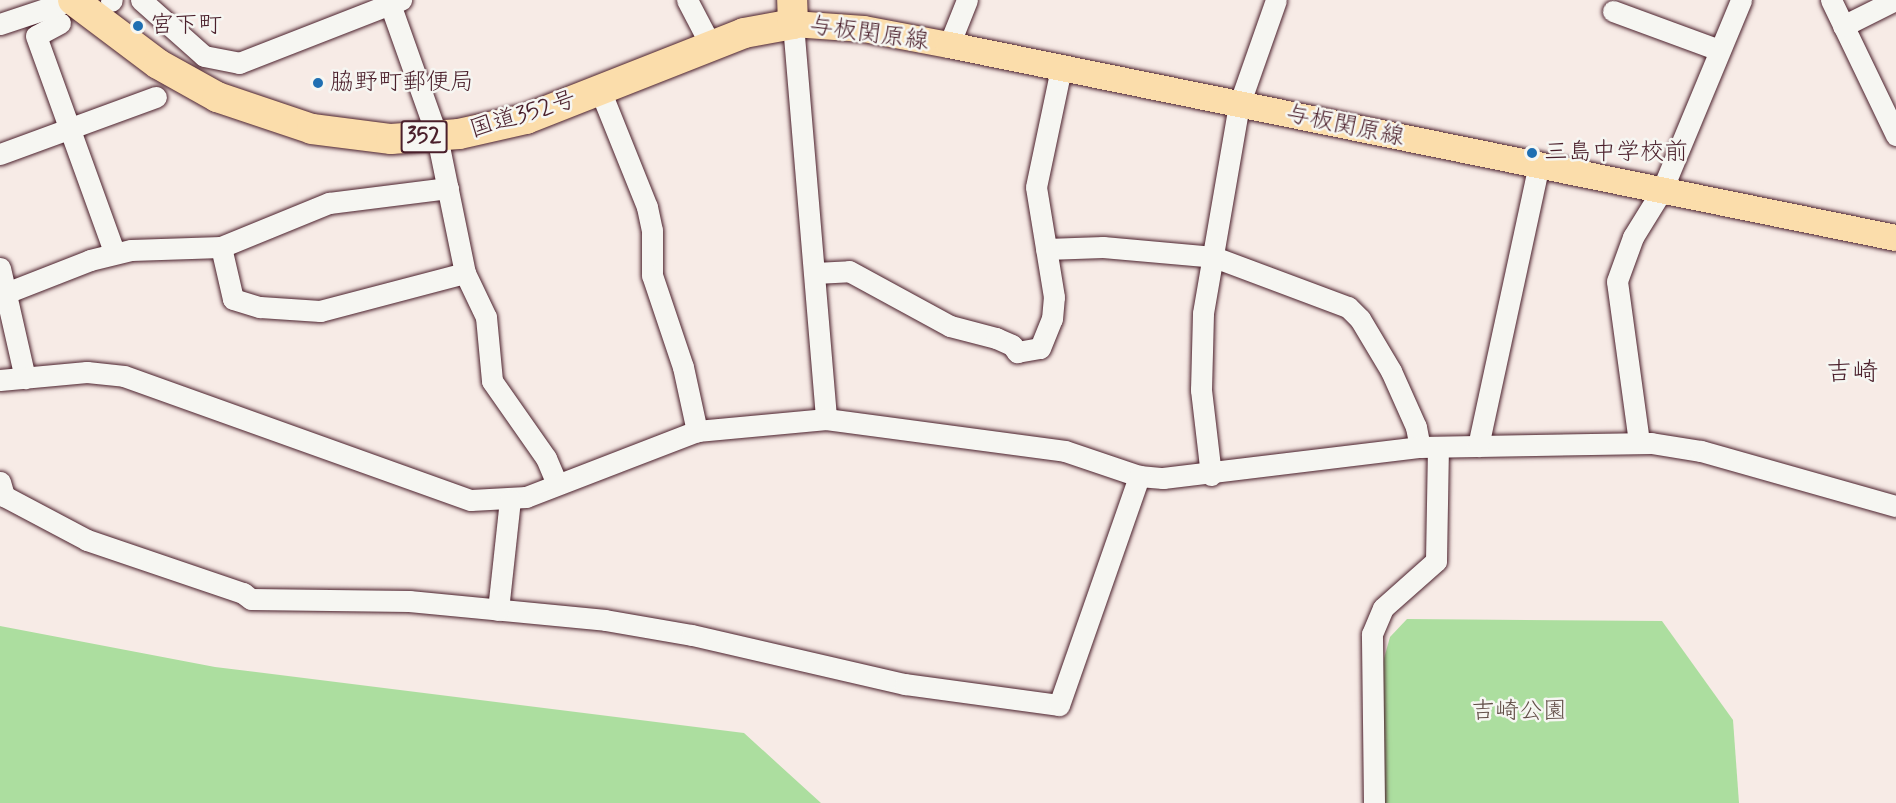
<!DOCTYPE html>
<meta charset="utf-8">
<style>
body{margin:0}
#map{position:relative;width:1896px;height:803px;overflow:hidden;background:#f7ebe6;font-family:Mynerve,"Klee One",sans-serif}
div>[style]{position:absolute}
.green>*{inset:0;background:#acde9f}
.roads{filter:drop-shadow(0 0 2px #4a1f2b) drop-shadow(0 0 2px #4a1f2b)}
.minor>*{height:21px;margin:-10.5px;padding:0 10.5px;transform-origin:10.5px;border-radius:10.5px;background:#f6f6f2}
.major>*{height:26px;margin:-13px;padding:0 13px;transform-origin:13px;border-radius:13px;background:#fbddab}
.highway>*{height:30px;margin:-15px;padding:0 15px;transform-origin:15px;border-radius:15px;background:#fbddab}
.dots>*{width:16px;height:16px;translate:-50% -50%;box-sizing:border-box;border:3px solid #f6f6f2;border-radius:50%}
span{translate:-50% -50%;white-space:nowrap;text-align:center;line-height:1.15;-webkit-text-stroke:5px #f6f6f2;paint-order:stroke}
.shield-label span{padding:2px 4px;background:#f6f6f2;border:2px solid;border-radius:4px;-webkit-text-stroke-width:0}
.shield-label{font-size:22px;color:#4a1f2b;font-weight:700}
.poi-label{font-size:24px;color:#4a1f2b}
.left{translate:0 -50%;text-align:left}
.street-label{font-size:24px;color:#4a1f2b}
.park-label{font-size:24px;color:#624f48}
.neighbourhood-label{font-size:26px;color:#4a1f2b}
</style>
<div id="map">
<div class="green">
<i style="clip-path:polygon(1407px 619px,1662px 621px,1733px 720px,1739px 803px,1384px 803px,1381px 669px,1390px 637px)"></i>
<i style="clip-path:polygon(0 626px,215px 667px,744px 733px,821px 803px,0 803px)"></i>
</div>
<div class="roads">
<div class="minor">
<i style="left:141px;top:0;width:84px;rotate:41.6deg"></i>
<i style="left:204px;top:56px;width:36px;rotate:11deg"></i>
<i style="left:239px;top:63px;width:174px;rotate:-21.3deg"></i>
<i style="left:687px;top:0;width:52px;rotate:62.4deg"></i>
<i style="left:1831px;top:0;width:150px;rotate:64.3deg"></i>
<i style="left:111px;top:1px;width:1px;rotate:-45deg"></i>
<i style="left:1613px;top:11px;width:113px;rotate:20.2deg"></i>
<i style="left:60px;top:23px;width:27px;rotate:152deg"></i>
<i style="left:36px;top:36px;width:230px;rotate:70.1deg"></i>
<i style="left:0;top:24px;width:76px;rotate:-18.4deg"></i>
<i style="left:793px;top:24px;width:396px;rotate:85.2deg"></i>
<i style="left:1843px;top:26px;width:58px;rotate:-26.6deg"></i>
<i style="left:949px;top:45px;width:48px;rotate:-68.2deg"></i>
<i style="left:600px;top:90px;width:126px;rotate:68.1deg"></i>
<i style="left:647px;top:207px;width:24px;rotate:78deg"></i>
<i style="left:652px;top:230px;width:45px;rotate:90deg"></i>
<i style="left:652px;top:275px;width:97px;rotate:71.4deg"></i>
<i style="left:683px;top:367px;width:66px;rotate:77.7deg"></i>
<i style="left:0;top:154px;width:166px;rotate:-20.1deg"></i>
<i style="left:221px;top:247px;width:117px;rotate:-22.2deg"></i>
<i style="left:329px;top:203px;width:120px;rotate:-7.2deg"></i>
<i style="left:1046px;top:249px;width:57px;rotate:-2deg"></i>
<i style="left:1103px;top:247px;width:111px;rotate:5.1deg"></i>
<i style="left:1214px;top:257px;width:143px;rotate:20.5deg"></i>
<i style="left:1348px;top:307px;width:17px;rotate:45deg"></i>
<i style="left:1360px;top:319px;width:61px;rotate:59.2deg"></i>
<i style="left:1391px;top:371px;width:61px;rotate:65.9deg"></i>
<i style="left:1416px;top:427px;width:20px;rotate:79deg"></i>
<i style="left:0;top:268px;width:113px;rotate:77.2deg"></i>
<i style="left:465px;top:273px;width:49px;rotate:64.5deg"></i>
<i style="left:486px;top:317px;width:64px;rotate:84.6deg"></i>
<i style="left:492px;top:381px;width:94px;rotate:55deg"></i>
<i style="left:546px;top:458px;width:28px;rotate:67deg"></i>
<i style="left:815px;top:273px;width:34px;rotate:-3deg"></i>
<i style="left:849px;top:271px;width:115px;rotate:28.6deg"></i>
<i style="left:950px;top:326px;width:48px;rotate:14.6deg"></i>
<i style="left:996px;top:338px;width:17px;rotate:24deg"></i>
<i style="left:1012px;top:345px;width:9px;rotate:54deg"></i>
<i style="left:1017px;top:352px;width:23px;rotate:-10deg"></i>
<i style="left:1040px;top:348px;width:31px;rotate:-68deg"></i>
<i style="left:1052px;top:319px;width:22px;rotate:-85deg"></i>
<i style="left:1054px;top:297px;width:111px;rotate:-99.3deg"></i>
<i style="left:1036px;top:187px;width:122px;rotate:-78.1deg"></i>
<i style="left:6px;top:293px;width:90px;rotate:-21.4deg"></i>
<i style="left:90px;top:260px;width:42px;rotate:-13.7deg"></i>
<i style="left:131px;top:250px;width:90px;rotate:-1.9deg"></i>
<i style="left:221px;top:247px;width:53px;rotate:77deg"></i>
<i style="left:233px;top:299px;width:28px;rotate:17deg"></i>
<i style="left:260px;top:307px;width:60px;rotate:3.8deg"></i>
<i style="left:320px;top:311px;width:150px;rotate:-14.7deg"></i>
<i style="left:465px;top:273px;width:140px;rotate:-101.6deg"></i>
<i style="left:437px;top:136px;width:140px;rotate:-109.6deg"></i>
<i style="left:0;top:380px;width:87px;rotate:-5.3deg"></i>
<i style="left:87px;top:372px;width:37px;rotate:6deg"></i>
<i style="left:124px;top:376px;width:368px;rotate:19.7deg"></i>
<i style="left:471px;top:500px;width:55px;rotate:-3.1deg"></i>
<i style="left:526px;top:497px;width:183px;rotate:-21.1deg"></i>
<i style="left:697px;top:431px;width:130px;rotate:-5.3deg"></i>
<i style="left:826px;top:419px;width:241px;rotate:7.6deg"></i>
<i style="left:1065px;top:451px;width:78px;rotate:18.7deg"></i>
<i style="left:1139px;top:476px;width:24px;rotate:5deg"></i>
<i style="left:1163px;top:478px;width:259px;rotate:-6.9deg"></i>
<i style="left:1420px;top:447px;width:231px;rotate:-1deg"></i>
<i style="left:1651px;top:443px;width:51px;rotate:9.1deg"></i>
<i style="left:1701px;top:451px;width:203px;rotate:15.8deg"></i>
<i style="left:1639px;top:442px;width:162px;rotate:-97.8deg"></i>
<i style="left:1617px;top:281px;width:47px;rotate:-70deg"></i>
<i style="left:1633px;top:237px;width:55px;rotate:-58.3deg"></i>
<i style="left:1662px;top:190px;width:206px;rotate:-67.4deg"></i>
<i style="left:1478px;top:446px;width:288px;rotate:-77.8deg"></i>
<i style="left:1211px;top:475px;width:86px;rotate:-96.7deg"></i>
<i style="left:1201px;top:390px;width:77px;rotate:-88.5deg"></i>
<i style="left:1203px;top:313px;width:211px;rotate:-80.2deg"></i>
<i style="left:1239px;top:105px;width:111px;rotate:-70.6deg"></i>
<i style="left:0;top:482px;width:15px;rotate:74deg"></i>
<i style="left:4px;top:496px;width:94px;rotate:27.9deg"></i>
<i style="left:87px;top:540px;width:165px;rotate:18.8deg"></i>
<i style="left:243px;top:593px;width:10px;rotate:37deg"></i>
<i style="left:251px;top:599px;width:158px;rotate:0.7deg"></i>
<i style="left:409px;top:601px;width:197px;rotate:5.5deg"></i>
<i style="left:605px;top:620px;width:88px;rotate:9.8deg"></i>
<i style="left:692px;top:635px;width:219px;rotate:13deg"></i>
<i style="left:905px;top:684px;width:155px;rotate:7.8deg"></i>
<i style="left:1059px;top:705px;width:243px;rotate:-70.7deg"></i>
<i style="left:498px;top:610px;width:111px;rotate:-83.8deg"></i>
<i style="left:1374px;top:803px;width:169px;rotate:-90.7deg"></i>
<i style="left:1372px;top:634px;width:28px;rotate:-67deg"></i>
<i style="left:1383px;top:608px;width:71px;rotate:-41.6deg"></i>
<i style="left:1436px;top:561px;width:114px;rotate:-89deg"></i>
</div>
<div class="major">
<i style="left:793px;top:24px;width:71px;rotate:4deg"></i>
<i style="left:864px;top:29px;width:86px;rotate:10.7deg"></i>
<i style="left:949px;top:45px;width:966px;rotate:11.52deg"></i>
</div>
<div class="highway">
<i style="left:73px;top:0;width:106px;rotate:37deg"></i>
<i style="left:158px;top:64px;width:68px;rotate:29.2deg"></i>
<i style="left:217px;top:97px;width:100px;rotate:18.6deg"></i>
<i style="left:312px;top:129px;width:80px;rotate:7.2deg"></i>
<i style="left:391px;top:139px;width:68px;rotate:-4.2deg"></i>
<i style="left:459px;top:134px;width:69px;rotate:-12.6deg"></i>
<i style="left:526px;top:119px;width:234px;rotate:-21.5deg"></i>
<i style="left:744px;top:33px;width:50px;rotate:-10.4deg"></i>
<i style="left:793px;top:24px;width:24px;rotate:-92deg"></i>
</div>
</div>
<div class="dots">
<i style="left:138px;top:26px;background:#1f6fb2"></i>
<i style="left:318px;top:83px;background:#1f6fb2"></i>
<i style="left:1532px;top:153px;background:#1f6fb2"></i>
</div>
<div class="shield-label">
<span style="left:424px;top:137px">352</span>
</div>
<div class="poi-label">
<span class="left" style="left:150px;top:26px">宮下町</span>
<span class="left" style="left:330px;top:83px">脇野町郵便局</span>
<span class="left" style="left:1544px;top:153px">三島中学校前</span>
</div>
<div class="street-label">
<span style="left:869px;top:34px;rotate:8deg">与板関原線</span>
<span style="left:523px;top:115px;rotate:-17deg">国道352号</span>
<span style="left:1345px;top:126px;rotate:12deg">与板関原線</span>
</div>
<div class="park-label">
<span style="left:1519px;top:712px">吉崎公園</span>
</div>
<div class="neighbourhood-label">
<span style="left:1852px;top:374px">吉崎</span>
</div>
</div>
